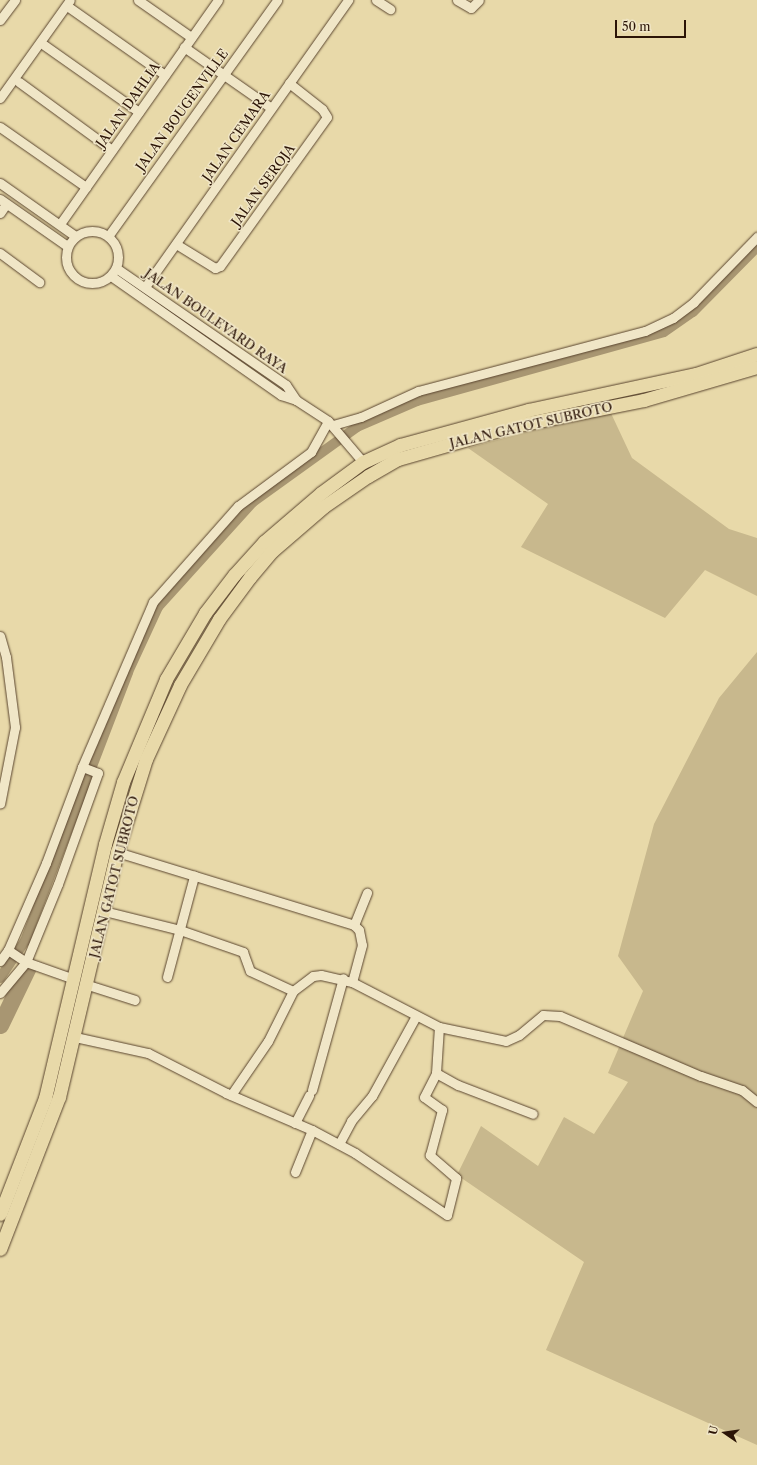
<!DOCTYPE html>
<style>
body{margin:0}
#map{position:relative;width:757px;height:1465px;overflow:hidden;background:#e8d9a9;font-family:"Libre Caslon Text",serif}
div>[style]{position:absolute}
.green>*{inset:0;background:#c8b88d}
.canal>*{height:10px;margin:-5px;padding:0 5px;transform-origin:5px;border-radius:5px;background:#a89672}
.river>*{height:17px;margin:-8.5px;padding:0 8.5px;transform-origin:8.5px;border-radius:8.5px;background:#a89672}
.roads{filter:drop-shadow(0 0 1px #5a452f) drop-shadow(0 0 1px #5a452f)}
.minor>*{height:9px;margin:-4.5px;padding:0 4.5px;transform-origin:4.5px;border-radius:4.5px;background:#f0e6c7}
.minor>.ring{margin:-4.5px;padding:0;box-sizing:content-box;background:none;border:9px solid #f0e6c7;border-radius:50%}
.highway>*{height:13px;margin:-6.5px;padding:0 6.5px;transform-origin:6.5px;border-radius:6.5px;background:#e8d9a9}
span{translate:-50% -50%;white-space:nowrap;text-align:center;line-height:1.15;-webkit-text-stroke:3px #f0e6c7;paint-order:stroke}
.street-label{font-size:13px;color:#2b1406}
.north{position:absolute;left:705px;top:1413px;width:40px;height:40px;-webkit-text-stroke:3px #f0e6c7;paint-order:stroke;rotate:283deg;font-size:11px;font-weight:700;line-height:16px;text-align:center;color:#2b1406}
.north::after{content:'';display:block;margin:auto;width:14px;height:18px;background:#2b1406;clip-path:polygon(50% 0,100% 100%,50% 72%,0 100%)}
.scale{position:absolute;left:615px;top:20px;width:71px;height:18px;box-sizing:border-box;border:2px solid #2b1406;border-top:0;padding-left:5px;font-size:12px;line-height:14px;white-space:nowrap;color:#2b1406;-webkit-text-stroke:3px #f0e6c7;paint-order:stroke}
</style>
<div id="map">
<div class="green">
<i style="clip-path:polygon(609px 409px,632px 458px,729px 529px,757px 538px,757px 596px,705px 570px,665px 618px,521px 547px,548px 504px,468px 448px)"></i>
<i style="clip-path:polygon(757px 652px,757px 1445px,546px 1350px,584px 1262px,457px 1175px,481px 1126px,538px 1166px,564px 1117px,594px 1134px,628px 1082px,608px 1073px,643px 991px,618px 956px,654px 824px,719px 698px)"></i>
</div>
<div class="canal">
<i style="left:0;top:978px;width:45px;rotate:-56deg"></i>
<i style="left:25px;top:941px;width:288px;rotate:-69deg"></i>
<i style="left:128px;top:672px;width:72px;rotate:-65.2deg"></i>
<i style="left:158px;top:607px;width:142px;rotate:-47.9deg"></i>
<i style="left:253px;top:502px;width:128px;rotate:-35.8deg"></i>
<i style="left:357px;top:427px;width:65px;rotate:-23.4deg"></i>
<i style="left:417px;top:401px;width:256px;rotate:-15.6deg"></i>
<i style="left:664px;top:332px;width:35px;rotate:-35deg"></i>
<i style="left:693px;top:312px;width:91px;rotate:-45.4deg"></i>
</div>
<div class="river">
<i style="left:0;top:1025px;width:64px;rotate:-64.2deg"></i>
</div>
<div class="roads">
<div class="minor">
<i style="left:138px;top:0;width:65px;rotate:34.9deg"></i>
<i style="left:376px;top:0;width:17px;rotate:33deg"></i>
<i style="left:457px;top:0;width:16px;rotate:30deg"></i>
<i style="left:471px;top:8px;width:11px;rotate:-45deg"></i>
<i style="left:70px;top:8px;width:116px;rotate:35.2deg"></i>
<i style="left:0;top:20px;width:25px;rotate:-53deg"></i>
<i style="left:44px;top:45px;width:116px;rotate:35.2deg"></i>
<i style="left:184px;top:47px;width:106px;rotate:35deg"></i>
<i style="left:19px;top:82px;width:115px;rotate:36.2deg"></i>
<i style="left:0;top:98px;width:120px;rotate:-54.5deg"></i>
<i style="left:0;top:127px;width:105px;rotate:34.9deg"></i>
<i style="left:0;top:183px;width:92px;rotate:35.2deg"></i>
<i style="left:0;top:199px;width:82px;rotate:35deg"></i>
<i style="left:0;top:213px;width:11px;rotate:-56deg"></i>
<i style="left:60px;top:224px;width:274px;rotate:-54.8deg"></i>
<i class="ring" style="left:66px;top:231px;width:43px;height:43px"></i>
<i style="left:109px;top:235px;width:289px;rotate:-54.4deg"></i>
<i style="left:176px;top:244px;width:46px;rotate:31.6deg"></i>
<i style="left:215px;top:268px;width:5px;rotate:-22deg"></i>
<i style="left:220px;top:266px;width:183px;rotate:-54.3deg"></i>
<i style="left:327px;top:117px;width:9px;rotate:-122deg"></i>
<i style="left:322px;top:109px;width:42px;rotate:-141.8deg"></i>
<i style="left:0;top:253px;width:49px;rotate:36.6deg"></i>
<i style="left:116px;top:268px;width:206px;rotate:34.5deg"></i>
<i style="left:286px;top:385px;width:18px;rotate:56deg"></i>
<i style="left:111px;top:276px;width:208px;rotate:35deg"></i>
<i style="left:281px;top:395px;width:16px;rotate:18deg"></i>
<i style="left:296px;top:400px;width:38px;rotate:33deg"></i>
<i style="left:328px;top:421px;width:54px;rotate:49.5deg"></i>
<i style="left:145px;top:287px;width:352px;rotate:-54.7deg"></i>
<i style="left:333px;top:425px;width:29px;rotate:-16deg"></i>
<i style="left:361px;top:417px;width:63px;rotate:-24.5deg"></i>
<i style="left:418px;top:391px;width:235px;rotate:-14.8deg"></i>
<i style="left:645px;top:331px;width:31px;rotate:-25deg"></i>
<i style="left:673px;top:318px;width:26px;rotate:-37deg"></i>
<i style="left:694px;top:302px;width:91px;rotate:-45.9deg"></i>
<i style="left:0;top:636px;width:22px;rotate:74deg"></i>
<i style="left:6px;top:657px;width:71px;rotate:82.7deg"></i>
<i style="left:15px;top:727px;width:78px;rotate:101deg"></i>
<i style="left:117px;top:852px;width:248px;rotate:17.1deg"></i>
<i style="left:354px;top:925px;width:7px;rotate:45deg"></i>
<i style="left:359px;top:930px;width:15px;rotate:79deg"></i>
<i style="left:362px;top:945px;width:38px;rotate:105deg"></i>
<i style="left:352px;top:982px;width:98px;rotate:27.3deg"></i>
<i style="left:439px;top:1027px;width:68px;rotate:11.8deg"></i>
<i style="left:506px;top:1041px;width:14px;rotate:-25deg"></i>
<i style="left:519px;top:1035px;width:31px;rotate:-40deg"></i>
<i style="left:543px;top:1015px;width:17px;rotate:3deg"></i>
<i style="left:560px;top:1016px;width:153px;rotate:23.1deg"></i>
<i style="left:701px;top:1076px;width:43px;rotate:18.9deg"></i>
<i style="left:742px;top:1090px;width:19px;rotate:39deg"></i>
<i style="left:104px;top:911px;width:78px;rotate:14deg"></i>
<i style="left:180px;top:930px;width:67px;rotate:19.2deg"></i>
<i style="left:243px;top:952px;width:20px;rotate:70deg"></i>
<i style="left:250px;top:971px;width:47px;rotate:24.9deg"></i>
<i style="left:293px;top:991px;width:25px;rotate:-37deg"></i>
<i style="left:313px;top:976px;width:8px;rotate:-7deg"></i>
<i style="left:321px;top:975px;width:32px;rotate:13deg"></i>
<i style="left:354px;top:925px;width:35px;rotate:-68deg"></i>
<i style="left:8px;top:950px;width:22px;rotate:34deg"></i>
<i style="left:26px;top:962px;width:51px;rotate:19.5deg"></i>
<i style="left:0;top:961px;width:14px;rotate:-54deg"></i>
<i style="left:8px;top:950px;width:95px;rotate:-66.4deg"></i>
<i style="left:46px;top:863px;width:103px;rotate:-69.4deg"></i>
<i style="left:82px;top:767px;width:180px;rotate:-66.7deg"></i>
<i style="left:153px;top:602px;width:128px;rotate:-48.5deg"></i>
<i style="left:238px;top:506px;width:91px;rotate:-36.5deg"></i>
<i style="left:311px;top:452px;width:35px;rotate:-61deg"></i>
<i style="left:167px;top:977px;width:105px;rotate:-75deg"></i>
<i style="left:88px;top:985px;width:49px;rotate:17.7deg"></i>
<i style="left:0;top:993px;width:40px;rotate:-50deg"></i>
<i style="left:26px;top:962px;width:84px;rotate:-67.7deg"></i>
<i style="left:58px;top:884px;width:118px;rotate:-70.2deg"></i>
<i style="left:98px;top:773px;width:17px;rotate:-159deg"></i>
<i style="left:75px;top:1037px;width:75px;rotate:12.4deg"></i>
<i style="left:148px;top:1053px;width:88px;rotate:27.1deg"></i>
<i style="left:226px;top:1093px;width:94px;rotate:23.3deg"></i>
<i style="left:312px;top:1130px;width:49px;rotate:28.1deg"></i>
<i style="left:355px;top:1153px;width:111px;rotate:34deg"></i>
<i style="left:447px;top:1215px;width:38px;rotate:-76deg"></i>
<i style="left:456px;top:1178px;width:35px;rotate:-139deg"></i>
<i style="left:430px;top:1155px;width:47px;rotate:-75.1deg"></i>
<i style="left:442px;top:1110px;width:22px;rotate:-144deg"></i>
<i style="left:424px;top:1097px;width:27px;rotate:-63deg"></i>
<i style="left:436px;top:1073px;width:46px;rotate:-86.3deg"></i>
<i style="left:436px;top:1073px;width:25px;rotate:29deg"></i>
<i style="left:458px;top:1085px;width:80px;rotate:21.1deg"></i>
<i style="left:312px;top:1090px;width:116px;rotate:-74.5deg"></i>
<i style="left:231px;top:1095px;width:65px;rotate:-55.6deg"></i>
<i style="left:268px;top:1041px;width:56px;rotate:-63.4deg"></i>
<i style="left:295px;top:1123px;width:31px;rotate:-63deg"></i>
<i style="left:339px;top:1144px;width:26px;rotate:-62deg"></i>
<i style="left:351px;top:1121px;width:33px;rotate:-50deg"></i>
<i style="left:372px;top:1096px;width:91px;rotate:-61.2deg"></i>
<i style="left:295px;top:1172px;width:45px;rotate:-68deg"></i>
</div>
<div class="highway">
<i style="left:0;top:1214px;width:124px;rotate:-68.8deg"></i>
<i style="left:45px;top:1098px;width:261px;rotate:-76.7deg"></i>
<i style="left:105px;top:844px;width:65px;rotate:-73.8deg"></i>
<i style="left:123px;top:782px;width:112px;rotate:-67.3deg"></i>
<i style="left:166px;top:679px;width:77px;rotate:-59.4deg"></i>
<i style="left:205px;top:613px;width:48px;rotate:-52.7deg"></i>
<i style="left:234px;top:575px;width:45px;rotate:-47.7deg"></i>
<i style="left:264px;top:542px;width:75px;rotate:-40.7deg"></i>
<i style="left:321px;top:493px;width:52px;rotate:-36.4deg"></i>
<i style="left:363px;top:462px;width:41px;rotate:-24.7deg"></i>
<i style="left:400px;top:445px;width:133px;rotate:-15.3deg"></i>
<i style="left:528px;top:410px;width:172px;rotate:-12.1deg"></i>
<i style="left:696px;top:374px;width:64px;rotate:-18.2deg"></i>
<i style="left:0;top:1249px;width:163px;rotate:-68.8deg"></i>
<i style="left:59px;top:1097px;width:252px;rotate:-76.7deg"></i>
<i style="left:117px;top:852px;width:97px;rotate:-72.7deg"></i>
<i style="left:146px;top:759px;width:81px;rotate:-65.3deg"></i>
<i style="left:180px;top:685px;width:77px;rotate:-59.4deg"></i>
<i style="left:219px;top:619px;width:52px;rotate:-53.6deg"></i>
<i style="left:250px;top:577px;width:34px;rotate:-50deg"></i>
<i style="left:272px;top:551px;width:67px;rotate:-40.8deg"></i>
<i style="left:323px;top:507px;width:55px;rotate:-34.6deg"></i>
<i style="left:368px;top:476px;width:34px;rotate:-30deg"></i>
<i style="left:398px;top:459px;width:120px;rotate:-16deg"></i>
<i style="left:513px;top:426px;width:134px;rotate:-11.2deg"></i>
<i style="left:644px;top:400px;width:118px;rotate:-16.3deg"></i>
</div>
</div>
<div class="street-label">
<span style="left:128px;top:105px;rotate:-55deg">JALAN DAHLIA</span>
<span style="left:182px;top:110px;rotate:-54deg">JALAN BOUGENVILLE</span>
<span style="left:236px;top:136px;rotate:-55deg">JALAN CEMARA</span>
<span style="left:263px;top:185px;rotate:-54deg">JALAN SEROJA</span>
<span style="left:216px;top:321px;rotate:35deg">JALAN BOULEVARD RAYA</span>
<span style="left:531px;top:425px;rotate:-13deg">JALAN GATOT SUBROTO</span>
<span style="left:114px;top:877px;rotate:-76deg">JALAN GATOT SUBROTO</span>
</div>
<div class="north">U</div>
<div class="scale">50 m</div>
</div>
